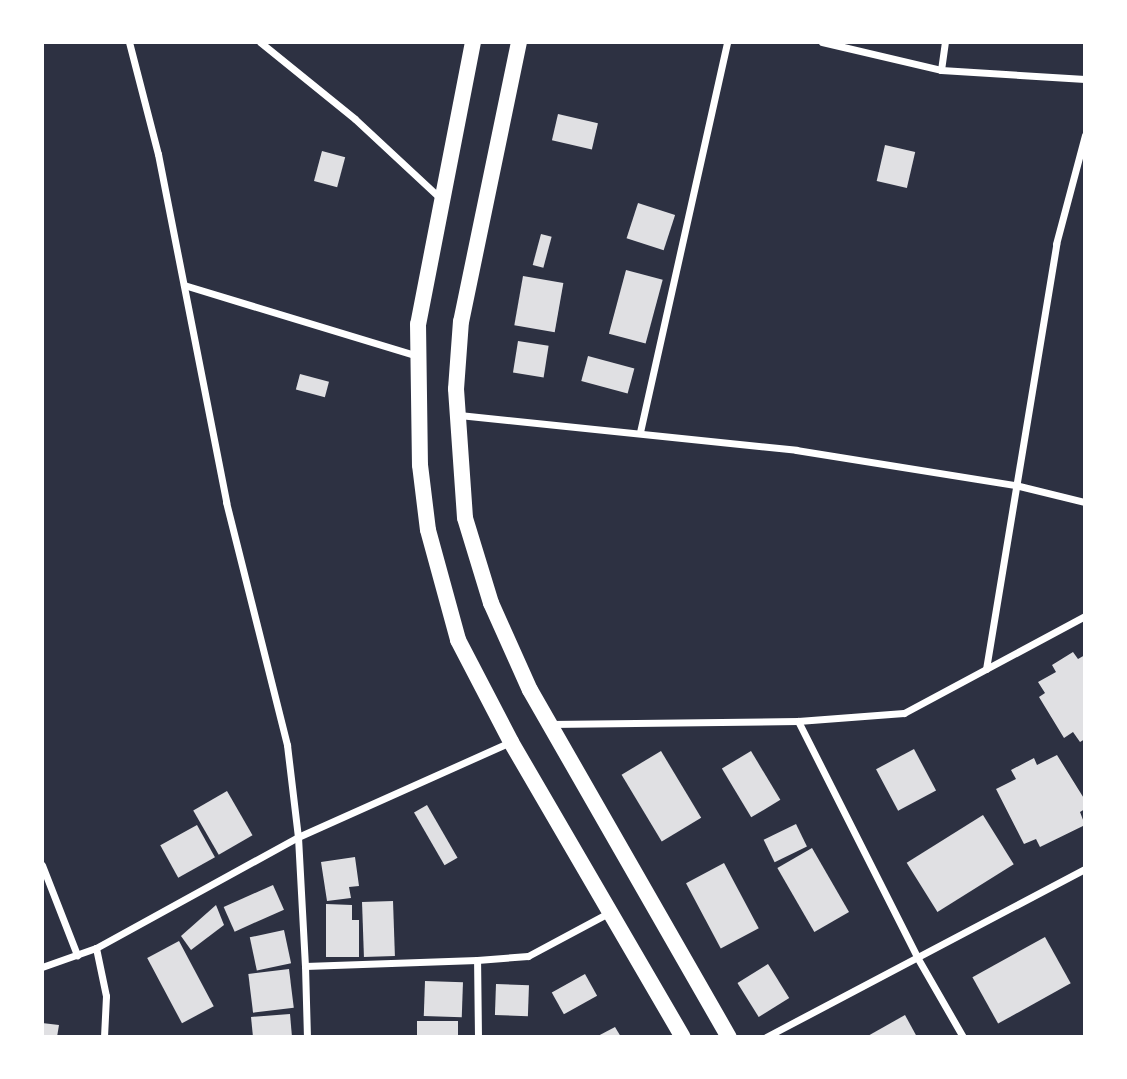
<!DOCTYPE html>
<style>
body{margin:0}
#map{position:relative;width:1127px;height:1079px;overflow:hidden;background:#2d3142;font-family:Ubuntu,sans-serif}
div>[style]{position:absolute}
.building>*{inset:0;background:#e0e0e3;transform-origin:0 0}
.minor>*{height:7px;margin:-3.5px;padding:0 3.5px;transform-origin:3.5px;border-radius:3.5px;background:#fff}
.primary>*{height:16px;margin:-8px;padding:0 8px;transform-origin:8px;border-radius:8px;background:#fff}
span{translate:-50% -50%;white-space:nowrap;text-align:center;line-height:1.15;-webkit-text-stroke:5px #fff;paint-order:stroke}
.frame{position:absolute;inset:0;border:44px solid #fff;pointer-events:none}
</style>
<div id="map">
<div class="building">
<i style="left:558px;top:114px;width:41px;height:27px;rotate:13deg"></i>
<i style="left:885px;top:145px;width:31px;height:37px;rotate:13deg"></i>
<i style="left:322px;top:151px;width:24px;height:31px;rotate:15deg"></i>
<i style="left:638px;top:203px;width:39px;height:37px;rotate:18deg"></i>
<i style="left:541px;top:234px;width:11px;height:32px;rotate:15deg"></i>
<i style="left:626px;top:270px;width:38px;height:66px;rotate:15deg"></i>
<i style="left:523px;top:276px;width:41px;height:50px;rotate:10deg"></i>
<i style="left:518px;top:341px;width:31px;height:32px;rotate:9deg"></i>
<i style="left:588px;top:356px;width:48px;height:26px;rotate:15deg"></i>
<i style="left:300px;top:374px;width:30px;height:16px;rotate:15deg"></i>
<i style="clip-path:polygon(1073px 652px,1078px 659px,1085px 655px,1085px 739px,1080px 742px,1073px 732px,1064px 738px,1039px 697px,1045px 693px,1038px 682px,1056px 672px,1052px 665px)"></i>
<i style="left:914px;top:749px;width:47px;height:43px;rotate:62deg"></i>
<i style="left:661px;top:751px;width:78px;height:46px;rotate:59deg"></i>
<i style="left:751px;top:751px;width:57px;height:34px;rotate:59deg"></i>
<i style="clip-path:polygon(1057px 755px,1085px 800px,1085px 809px,1080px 812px,1085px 825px,1040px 847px,1036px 839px,1024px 844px,996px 789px,1016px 779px,1011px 770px,1034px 758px,1037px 765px)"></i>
<i style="left:227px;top:791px;width:51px;height:39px;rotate:60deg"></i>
<i style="left:427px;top:805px;width:61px;height:15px;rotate:60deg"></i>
<i style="left:983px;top:815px;width:58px;height:90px;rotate:58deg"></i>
<i style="left:796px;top:824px;width:25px;height:36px;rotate:64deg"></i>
<i style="left:197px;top:825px;width:37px;height:42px;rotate:61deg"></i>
<i style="left:812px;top:848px;width:74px;height:40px;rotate:60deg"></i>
<i style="clip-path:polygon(355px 857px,359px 886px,349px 887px,351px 898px,327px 901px,321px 862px)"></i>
<i style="left:724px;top:863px;width:74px;height:43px;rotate:62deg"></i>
<i style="left:273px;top:885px;width:27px;height:54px;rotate:66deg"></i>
<i style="left:393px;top:901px;width:55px;height:31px;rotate:88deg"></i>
<i style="clip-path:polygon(326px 904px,352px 905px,352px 920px,359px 920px,359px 957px,326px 957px)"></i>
<i style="clip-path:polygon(216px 905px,224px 925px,191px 950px,181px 936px)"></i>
<i style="left:284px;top:930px;width:34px;height:35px;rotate:78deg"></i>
<i style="left:1045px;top:937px;width:53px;height:83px;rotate:61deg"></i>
<i style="left:179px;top:941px;width:74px;height:36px;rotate:62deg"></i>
<i style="left:768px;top:964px;width:40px;height:36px;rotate:58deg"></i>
<i style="left:289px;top:969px;width:39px;height:41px;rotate:83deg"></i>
<i style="left:585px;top:974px;width:25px;height:38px;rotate:61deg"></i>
<i style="left:425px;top:981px;width:38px;height:35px;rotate:2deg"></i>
<i style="left:496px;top:984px;width:33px;height:31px;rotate:2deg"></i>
<i style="clip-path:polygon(290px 1014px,292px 1037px,253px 1037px,251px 1017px)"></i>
<i style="clip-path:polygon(905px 1015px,917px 1037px,866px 1037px)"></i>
<i style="left:417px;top:1021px;width:41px;height:16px"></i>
<i style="clip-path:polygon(42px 1023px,59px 1025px,57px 1037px,42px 1037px)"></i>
<i style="clip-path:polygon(615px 1027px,621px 1037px,596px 1037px)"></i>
</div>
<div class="minor">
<i style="left:129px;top:42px;width:116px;rotate:75.5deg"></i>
<i style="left:158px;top:154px;width:355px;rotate:78.9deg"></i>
<i style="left:226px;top:502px;width:251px;rotate:75.9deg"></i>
<i style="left:287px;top:745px;width:93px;rotate:83.2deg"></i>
<i style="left:298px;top:837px;width:129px;rotate:86.9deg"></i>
<i style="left:305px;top:966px;width:172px;rotate:-2deg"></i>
<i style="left:260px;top:42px;width:122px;rotate:39deg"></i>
<i style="left:355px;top:119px;width:116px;rotate:42.9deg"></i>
<i style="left:822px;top:42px;width:122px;rotate:13.2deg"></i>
<i style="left:941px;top:70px;width:144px;rotate:3.6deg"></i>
<i style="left:941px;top:70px;width:28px;rotate:-82deg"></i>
<i style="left:184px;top:285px;width:244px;rotate:16.9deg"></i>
<i style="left:459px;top:415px;width:339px;rotate:5.9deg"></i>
<i style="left:796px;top:450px;width:222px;rotate:9.1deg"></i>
<i style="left:1015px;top:485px;width:72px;rotate:13.7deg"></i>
<i style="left:640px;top:432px;width:400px;rotate:-77.4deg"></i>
<i style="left:986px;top:669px;width:431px;rotate:-80.6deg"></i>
<i style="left:1056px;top:244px;width:113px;rotate:-75.1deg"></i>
<i style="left:798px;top:721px;width:264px;rotate:63.2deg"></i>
<i style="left:917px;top:957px;width:92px;rotate:60.1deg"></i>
<i style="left:550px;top:724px;width:248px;rotate:-0.7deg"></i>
<i style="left:798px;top:721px;width:106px;rotate:-4.3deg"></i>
<i style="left:904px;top:713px;width:205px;rotate:-28.2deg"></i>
<i style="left:42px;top:865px;width:97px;rotate:68.7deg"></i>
<i style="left:96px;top:948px;width:49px;rotate:78.2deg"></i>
<i style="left:106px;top:996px;width:41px;rotate:92.8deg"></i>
<i style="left:305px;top:966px;width:71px;rotate:88.4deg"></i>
<i style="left:42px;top:967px;width:57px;rotate:-19.4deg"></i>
<i style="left:96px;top:948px;width:230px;rotate:-28.8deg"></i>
<i style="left:298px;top:837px;width:232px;rotate:-24.1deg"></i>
<i style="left:478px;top:1037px;width:77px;rotate:-90.7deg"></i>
<i style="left:477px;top:960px;width:51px;rotate:-4.5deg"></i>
<i style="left:528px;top:956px;width:93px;rotate:-28.2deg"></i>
<i style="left:766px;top:1037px;width:361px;rotate:-27.8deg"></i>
</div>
<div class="primary">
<i style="left:473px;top:42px;width:287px;rotate:101deg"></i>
<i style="left:418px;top:324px;width:141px;rotate:89.2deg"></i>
<i style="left:420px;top:465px;width:65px;rotate:83deg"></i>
<i style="left:428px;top:530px;width:114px;rotate:74.7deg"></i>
<i style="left:458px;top:640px;width:115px;rotate:62.5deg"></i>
<i style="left:511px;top:742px;width:341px;rotate:59.8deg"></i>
<i style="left:519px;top:42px;width:285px;rotate:101.7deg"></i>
<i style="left:461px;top:321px;width:68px;rotate:94.2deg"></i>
<i style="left:456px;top:389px;width:129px;rotate:86deg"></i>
<i style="left:465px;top:518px;width:89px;rotate:73deg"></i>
<i style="left:491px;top:603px;width:95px;rotate:65.9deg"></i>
<i style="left:530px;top:690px;width:400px;rotate:60.2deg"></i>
</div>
<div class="frame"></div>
</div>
